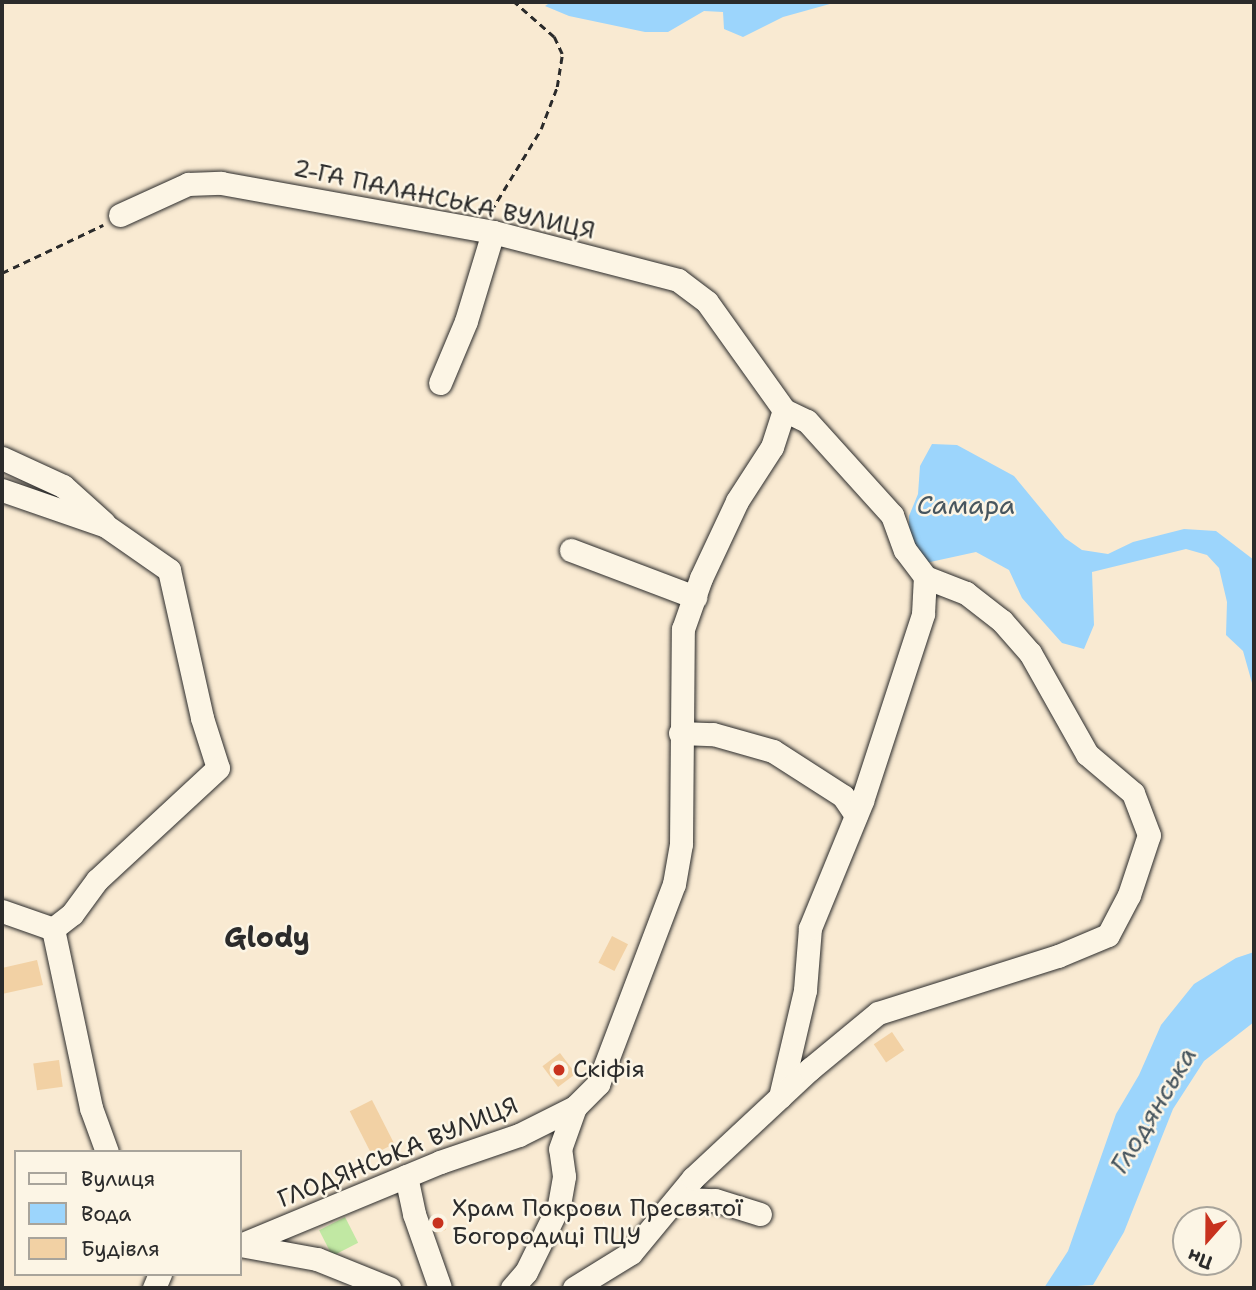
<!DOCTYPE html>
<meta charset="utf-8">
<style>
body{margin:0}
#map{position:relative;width:1256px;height:1290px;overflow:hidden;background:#f9ead2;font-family:"Shantell Sans",sans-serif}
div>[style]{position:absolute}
.green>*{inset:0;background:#c1e8a3;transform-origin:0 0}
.water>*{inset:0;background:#9cd5fc}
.building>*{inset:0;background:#f2d1a4;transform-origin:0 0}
.path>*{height:2.5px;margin-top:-1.25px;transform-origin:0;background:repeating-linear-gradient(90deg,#2b2b2b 0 7px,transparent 0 12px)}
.roads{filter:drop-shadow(0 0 2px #2b2b2b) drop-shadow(0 0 2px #2b2b2b)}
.minor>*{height:23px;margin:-11.5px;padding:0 11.5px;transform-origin:11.5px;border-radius:11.5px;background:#fcf5e5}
.dots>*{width:19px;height:19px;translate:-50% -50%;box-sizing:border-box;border:4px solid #fcf5e5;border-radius:50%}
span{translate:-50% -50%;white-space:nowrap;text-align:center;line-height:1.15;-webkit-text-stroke:5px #fcf5e5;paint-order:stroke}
.street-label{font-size:24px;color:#2b2b2b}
.poi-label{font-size:24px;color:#2b2b2b}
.left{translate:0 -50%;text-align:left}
.water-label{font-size:26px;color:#47565f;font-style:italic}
.quarter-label{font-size:28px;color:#2b2b2b;font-weight:700}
.frame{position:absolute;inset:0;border:4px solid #2b2b2b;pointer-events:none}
.legend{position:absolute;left:14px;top:1150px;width:228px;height:126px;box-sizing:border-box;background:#fcf5e5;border:2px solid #a8a49b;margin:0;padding:9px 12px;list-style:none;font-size:21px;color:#2b2b2b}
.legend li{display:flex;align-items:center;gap:14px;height:35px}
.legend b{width:35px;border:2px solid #a8a49b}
.north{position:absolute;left:1172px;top:1206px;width:70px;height:70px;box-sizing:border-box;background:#fcf5e5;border:2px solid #a8a49b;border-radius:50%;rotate:201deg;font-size:19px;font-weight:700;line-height:28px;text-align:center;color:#2b2b2b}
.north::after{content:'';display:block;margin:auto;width:24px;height:32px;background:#c8321e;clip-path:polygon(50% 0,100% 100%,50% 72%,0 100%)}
</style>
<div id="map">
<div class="green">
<i style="left:345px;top:1217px;width:29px;height:29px;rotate:63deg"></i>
</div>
<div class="water">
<i style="clip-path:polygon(551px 2px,837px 2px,783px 17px,743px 37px,724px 29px,723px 12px,704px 11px,668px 32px,645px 32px,569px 16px,545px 6px)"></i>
<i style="clip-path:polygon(932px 444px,957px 445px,1014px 476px,1065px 538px,1082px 550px,1108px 554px,1133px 542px,1184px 529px,1216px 531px,1254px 560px,1254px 690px,1243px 651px,1226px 635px,1227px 602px,1219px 568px,1207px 555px,1186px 549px,1092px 572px,1094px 625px,1084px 649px,1062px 643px,1022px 598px,1009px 570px,976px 552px,921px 564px,909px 545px,909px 516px,918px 494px,920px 466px)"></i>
<i style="clip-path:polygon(1254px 952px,1254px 1022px,1204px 1061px,1173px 1109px,1124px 1232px,1093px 1285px,1044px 1288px,1068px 1251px,1116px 1114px,1139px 1075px,1161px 1025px,1194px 984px,1236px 958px)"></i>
</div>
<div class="building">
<i style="left:612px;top:936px;width:18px;height:30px;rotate:27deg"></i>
<i style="clip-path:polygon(37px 960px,43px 985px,2px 994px,2px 968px)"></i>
<i style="left:892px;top:1032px;width:22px;height:22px;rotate:56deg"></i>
<i style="left:560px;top:1053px;width:26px;height:22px;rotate:53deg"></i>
<i style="left:59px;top:1060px;width:27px;height:26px;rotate:82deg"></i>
<i style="left:372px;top:1100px;width:49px;height:25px;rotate:63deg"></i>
<i style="left:440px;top:1214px;width:17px;height:10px;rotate:69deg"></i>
</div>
<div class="path">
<i style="left:491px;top:211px;width:96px;rotate:-58.6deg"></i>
<i style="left:541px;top:129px;width:45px;rotate:-69.1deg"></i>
<i style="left:557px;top:87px;width:33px;rotate:-81deg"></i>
<i style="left:562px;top:54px;width:19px;rotate:-115deg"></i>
<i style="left:554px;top:37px;width:53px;rotate:-138.8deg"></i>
<i style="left:2px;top:273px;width:112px;rotate:-25.4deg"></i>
</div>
<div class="roads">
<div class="minor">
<i style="left:120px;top:215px;width:75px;rotate:-24.5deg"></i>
<i style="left:188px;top:184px;width:33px;rotate:-2deg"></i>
<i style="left:221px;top:183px;width:276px;rotate:10.2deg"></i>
<i style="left:493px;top:232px;width:191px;rotate:14.5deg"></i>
<i style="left:678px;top:280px;width:36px;rotate:37deg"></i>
<i style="left:707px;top:302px;width:133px;rotate:54.5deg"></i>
<i style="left:784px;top:410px;width:25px;rotate:26deg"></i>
<i style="left:807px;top:421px;width:127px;rotate:47.9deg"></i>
<i style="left:892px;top:515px;width:37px;rotate:70deg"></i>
<i style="left:905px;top:550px;width:34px;rotate:53deg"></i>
<i style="left:440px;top:383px;width:67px;rotate:-67.2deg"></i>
<i style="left:466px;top:321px;width:93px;rotate:-73.1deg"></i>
<i style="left:2px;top:458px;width:67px;rotate:24.7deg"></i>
<i style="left:63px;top:486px;width:55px;rotate:42.1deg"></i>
<i style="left:2px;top:490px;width:110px;rotate:19.1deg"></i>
<i style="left:106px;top:526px;width:77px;rotate:34.9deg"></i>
<i style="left:169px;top:570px;width:152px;rotate:77.4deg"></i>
<i style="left:202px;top:718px;width:52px;rotate:72.3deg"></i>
<i style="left:218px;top:768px;width:165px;rotate:137.2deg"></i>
<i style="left:97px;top:880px;width:42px;rotate:126.3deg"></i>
<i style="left:72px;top:914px;width:24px;rotate:142deg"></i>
<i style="left:571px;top:550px;width:133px;rotate:20.8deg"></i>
<i style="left:680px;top:733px;width:33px;rotate:2deg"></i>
<i style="left:713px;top:734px;width:62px;rotate:15.8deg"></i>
<i style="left:773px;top:751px;width:83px;rotate:32.7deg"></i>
<i style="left:843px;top:796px;width:23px;rotate:56deg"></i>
<i style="left:2px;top:911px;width:54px;rotate:19.4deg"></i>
<i style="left:53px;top:929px;width:183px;rotate:78deg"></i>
<i style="left:91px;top:1108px;width:47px;rotate:70deg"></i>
<i style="left:780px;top:1097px;width:110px;rotate:-76.8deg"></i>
<i style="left:805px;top:990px;width:62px;rotate:-85.4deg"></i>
<i style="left:810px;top:928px;width:137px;rotate:-67.7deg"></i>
<i style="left:862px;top:801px;width:197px;rotate:-71.9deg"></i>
<i style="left:923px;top:614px;width:37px;rotate:-87deg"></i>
<i style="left:406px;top:1176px;width:39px;rotate:78deg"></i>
<i style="left:414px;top:1214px;width:78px;rotate:70.6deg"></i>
<i style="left:681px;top:1199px;width:34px;rotate:2deg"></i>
<i style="left:715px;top:1200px;width:47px;rotate:17.3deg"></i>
<i style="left:240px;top:1245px;width:217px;rotate:-22.5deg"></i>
<i style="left:440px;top:1162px;width:83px;rotate:-18.9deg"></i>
<i style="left:519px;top:1135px;width:63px;rotate:-26.6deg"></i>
<i style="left:575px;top:1107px;width:33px;rotate:-45deg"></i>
<i style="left:598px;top:1084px;width:214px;rotate:-69.2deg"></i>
<i style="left:674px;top:884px;width:41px;rotate:-80.1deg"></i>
<i style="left:681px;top:844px;width:215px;rotate:-89.5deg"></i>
<i style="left:683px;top:629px;width:54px;rotate:-70.6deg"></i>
<i style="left:701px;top:578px;width:85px;rotate:-64.9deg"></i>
<i style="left:737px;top:501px;width:64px;rotate:-57.1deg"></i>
<i style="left:772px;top:447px;width:39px;rotate:-72deg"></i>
<i style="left:240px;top:1245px;width:78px;rotate:10.3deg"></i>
<i style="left:317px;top:1259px;width:78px;rotate:21.9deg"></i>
<i style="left:154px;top:1288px;width:15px;rotate:-67deg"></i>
<i style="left:512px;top:1288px;width:21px;rotate:-49deg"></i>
<i style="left:526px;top:1272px;width:75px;rotate:-63.8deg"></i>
<i style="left:559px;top:1205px;width:29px;rotate:-80deg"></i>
<i style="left:564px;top:1176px;width:27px;rotate:-98deg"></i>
<i style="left:560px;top:1149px;width:45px;rotate:-70.3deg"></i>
<i style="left:574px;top:1288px;width:67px;rotate:-31.6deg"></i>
<i style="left:631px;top:1253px;width:97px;rotate:-50.4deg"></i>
<i style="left:693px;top:1178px;width:160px;rotate:-43deg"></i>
<i style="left:810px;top:1069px;width:88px;rotate:-39.5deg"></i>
<i style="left:878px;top:1013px;width:189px;rotate:-17.6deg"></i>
<i style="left:1058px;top:956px;width:54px;rotate:-22.8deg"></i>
<i style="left:1108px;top:935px;width:45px;rotate:-62.3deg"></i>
<i style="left:1129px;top:895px;width:63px;rotate:-71.6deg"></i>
<i style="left:1149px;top:835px;width:45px;rotate:-110.9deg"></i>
<i style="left:1133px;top:793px;width:60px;rotate:-139.7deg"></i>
<i style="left:1087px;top:754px;width:116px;rotate:-119.4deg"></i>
<i style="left:1030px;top:653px;width:43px;rotate:-131.2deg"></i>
<i style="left:1002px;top:621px;width:46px;rotate:-142.1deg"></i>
<i style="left:966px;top:593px;width:44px;rotate:-158.7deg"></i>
</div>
</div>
<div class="dots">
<i style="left:559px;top:1070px;background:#c8321e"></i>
<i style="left:438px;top:1223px;background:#c8321e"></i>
</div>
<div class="street-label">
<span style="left:444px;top:200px;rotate:12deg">2-ГА ПАЛАНСЬКА ВУЛИЦЯ</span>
<span style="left:398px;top:1153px;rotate:-22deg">ГЛОДЯНСЬКА ВУЛИЦЯ</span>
</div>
<div class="poi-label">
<span class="left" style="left:573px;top:1070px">Скіфія</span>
<span class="left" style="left:452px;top:1223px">Храм Покрови Пресвятої<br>Богородиці ПЦУ</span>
</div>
<div class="water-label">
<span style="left:966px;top:505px">Самара</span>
<span style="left:1153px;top:1110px;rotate:-59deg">Глодянська</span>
</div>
<div class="quarter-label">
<span style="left:267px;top:937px">Glody</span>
</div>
<div class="frame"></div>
<ul class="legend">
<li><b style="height:9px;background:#fcf5e5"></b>Вулиця</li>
<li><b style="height:19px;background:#9cd5fc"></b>Вода</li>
<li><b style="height:19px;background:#f2d1a4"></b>Будівля</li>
</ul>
<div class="north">Пн</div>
</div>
